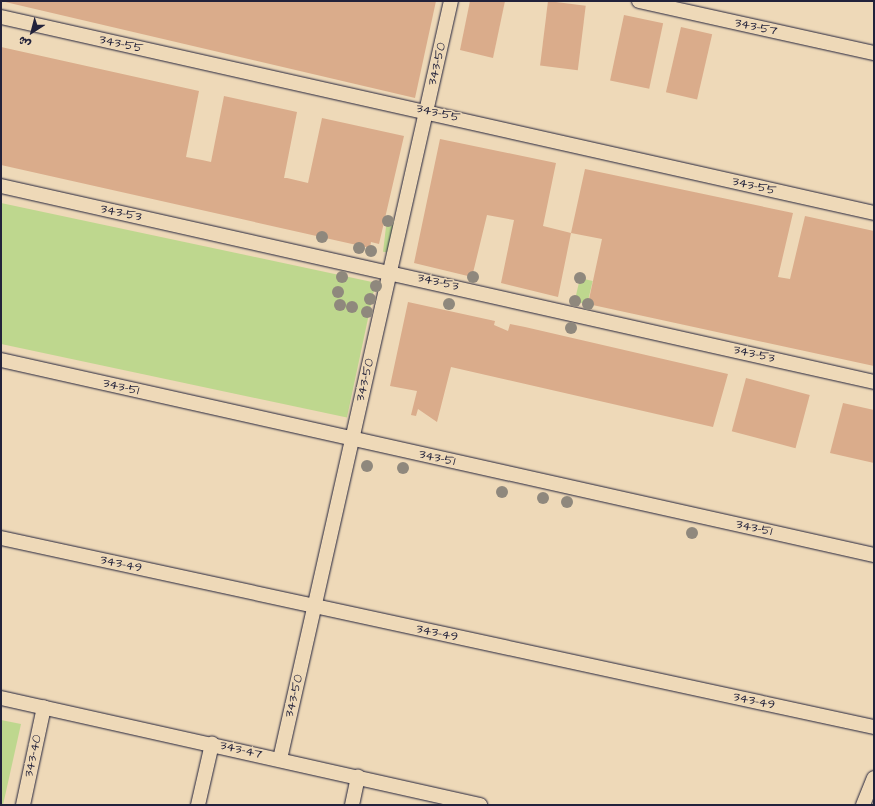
<!DOCTYPE html>
<meta charset="utf-8">
<style>
body{margin:0}
#map{position:relative;width:875px;height:806px;overflow:hidden;background:#eed9b8;font-family:"Architects Daughter","Playpen Sans Arabic",sans-serif}
div>[style]{position:absolute}
.green>*{inset:0;background:#bed78e;transform-origin:0 0}
.building>*{inset:0;background:#daac8b;transform-origin:0 0}
.roads{filter:drop-shadow(0 0 1px #22223b) drop-shadow(0 0 1px #22223b)}
.street>*{height:14px;margin:-7px;padding:0 7px;transform-origin:7px;border-radius:7px;background:#eed9b8}
.trees>*{width:12px;height:12px;margin:-6px;border-radius:50%;background:#8f887d}
span{translate:-50% -50%;white-space:nowrap;text-align:center;line-height:1.15;-webkit-text-stroke:3px #eed9b8;paint-order:stroke}
.street-label{font-size:13px;color:#22223b}
.frame{position:absolute;inset:0;border:2px solid #22223b;pointer-events:none}
.north{position:absolute;left:12px;top:12px;width:40px;height:40px;-webkit-text-stroke:3px #eed9b8;paint-order:stroke;rotate:216deg;font-size:11px;font-weight:700;line-height:16px;text-align:center;color:#22223b}
.north::after{content:'';display:block;margin:auto;width:14px;height:18px;background:#22223b;clip-path:polygon(50% 0,100% 100%,50% 72%,0 100%)}
</style>
<div id="map">
<div class="green">
<i style="left:1px;top:203px;width:383px;height:138px;rotate:12deg"></i>
<i style="left:387px;top:219px;width:8px;height:33px;rotate:7deg"></i>
<i style="left:580px;top:278px;width:13px;height:24px;rotate:13deg"></i>
<i style="clip-path:polygon(1px 720px,21px 724px,3px 805px,1px 805px)"></i>
</div>
<div class="building">
<i style="clip-path:polygon(1px 1px,436px 1px,415px 98px)"></i>
<i style="clip-path:polygon(470px 1px,505px 1px,493px 58px,460px 50px)"></i>
<i style="left:548px;top:1px;width:38px;height:65px;rotate:7deg"></i>
<i style="left:624px;top:15px;width:40px;height:67px;rotate:12deg"></i>
<i style="left:681px;top:27px;width:32px;height:67px;rotate:13deg"></i>
<i style="clip-path:polygon(1px 47px,199px 91px,186px 157px,202px 160px,211px 162px,224px 96px,297px 112px,284px 178px,287px 178px,308px 183px,322px 118px,404px 136px,379px 244px,371px 242px,370px 248px,1px 165px)"></i>
<i style="clip-path:polygon(440px 139px,556px 163px,543px 226px,571px 233px,558px 297px,501px 283px,514px 220px,487px 215px,472px 277px,414px 263px)"></i>
<i style="clip-path:polygon(585px 169px,793px 213px,778px 277px,790px 279px,805px 216px,874px 231px,874px 366px,588px 304px,602px 239px,571px 233px)"></i>
<i style="clip-path:polygon(408px 302px,495px 321px,494px 325px,508px 331px,510px 324px,525px 327px,728px 374px,713px 427px,451px 367px,437px 422px,418px 409px,416px 416px,411px 415px,417px 391px,390px 386px)"></i>
<i style="left:746px;top:378px;width:66px;height:55px;rotate:15deg"></i>
<i style="clip-path:polygon(843px 403px,874px 410px,874px 463px,830px 453px)"></i>
</div>
<div class="roads">
<div class="street">
<i style="left:639px;top:1px;width:241px;rotate:12.5deg"></i>
<i style="left:1px;top:17px;width:895px;rotate:12.65deg"></i>
<i style="left:1px;top:186px;width:895px;rotate:12.65deg"></i>
<i style="left:1px;top:360px;width:895px;rotate:12.59deg"></i>
<i style="left:1px;top:538px;width:893px;rotate:12.22deg"></i>
<i style="left:1px;top:698px;width:491px;rotate:12.6deg"></i>
<i style="left:280px;top:759px;width:777px;rotate:-77.29deg"></i>
<i style="left:23px;top:805px;width:100px;rotate:-77.9deg"></i>
<i style="left:198px;top:805px;width:63px;rotate:-77.1deg"></i>
<i style="left:352px;top:805px;width:29px;rotate:-78deg"></i>
<i style="left:863px;top:805px;width:29px;rotate:-68deg"></i>
</div>
</div>
<div class="trees">
<i style="left:388px;top:221px"></i>
<i style="left:322px;top:237px"></i>
<i style="left:359px;top:248px"></i>
<i style="left:371px;top:251px"></i>
<i style="left:342px;top:277px"></i>
<i style="left:473px;top:277px"></i>
<i style="left:580px;top:278px"></i>
<i style="left:376px;top:286px"></i>
<i style="left:338px;top:292px"></i>
<i style="left:370px;top:299px"></i>
<i style="left:575px;top:301px"></i>
<i style="left:449px;top:304px"></i>
<i style="left:588px;top:304px"></i>
<i style="left:340px;top:305px"></i>
<i style="left:352px;top:307px"></i>
<i style="left:367px;top:312px"></i>
<i style="left:571px;top:328px"></i>
<i style="left:367px;top:466px"></i>
<i style="left:403px;top:468px"></i>
<i style="left:502px;top:492px"></i>
<i style="left:543px;top:498px"></i>
<i style="left:567px;top:502px"></i>
<i style="left:692px;top:533px"></i>
</div>
<div class="street-label">
<span style="left:756px;top:27px;rotate:12deg">343-57</span>
<span style="left:121px;top:44px;rotate:12deg">343-55</span>
<span style="left:437px;top:64px;rotate:-77deg">343-50</span>
<span style="left:438px;top:113px;rotate:13deg">343-55</span>
<span style="left:754px;top:186px;rotate:13deg">343-55</span>
<span style="left:121px;top:213px;rotate:12deg">343-53</span>
<span style="left:438px;top:282px;rotate:13deg">343-53</span>
<span style="left:754px;top:354px;rotate:13deg">343-53</span>
<span style="left:365px;top:380px;rotate:-77deg">343-50</span>
<span style="left:121px;top:387px;rotate:13deg">343-51</span>
<span style="left:437px;top:458px;rotate:12deg">343-51</span>
<span style="left:754px;top:528px;rotate:12deg">343-51</span>
<span style="left:121px;top:564px;rotate:12deg">343-49</span>
<span style="left:437px;top:633px;rotate:12deg">343-49</span>
<span style="left:294px;top:696px;rotate:-77deg">343-50</span>
<span style="left:754px;top:701px;rotate:12deg">343-49</span>
<span style="left:241px;top:750px;rotate:13deg">343-47</span>
<span style="left:33px;top:756px;rotate:-78deg">343-40</span>
</div>
<div class="frame"></div>
<div class="north">ش</div>
</div>
